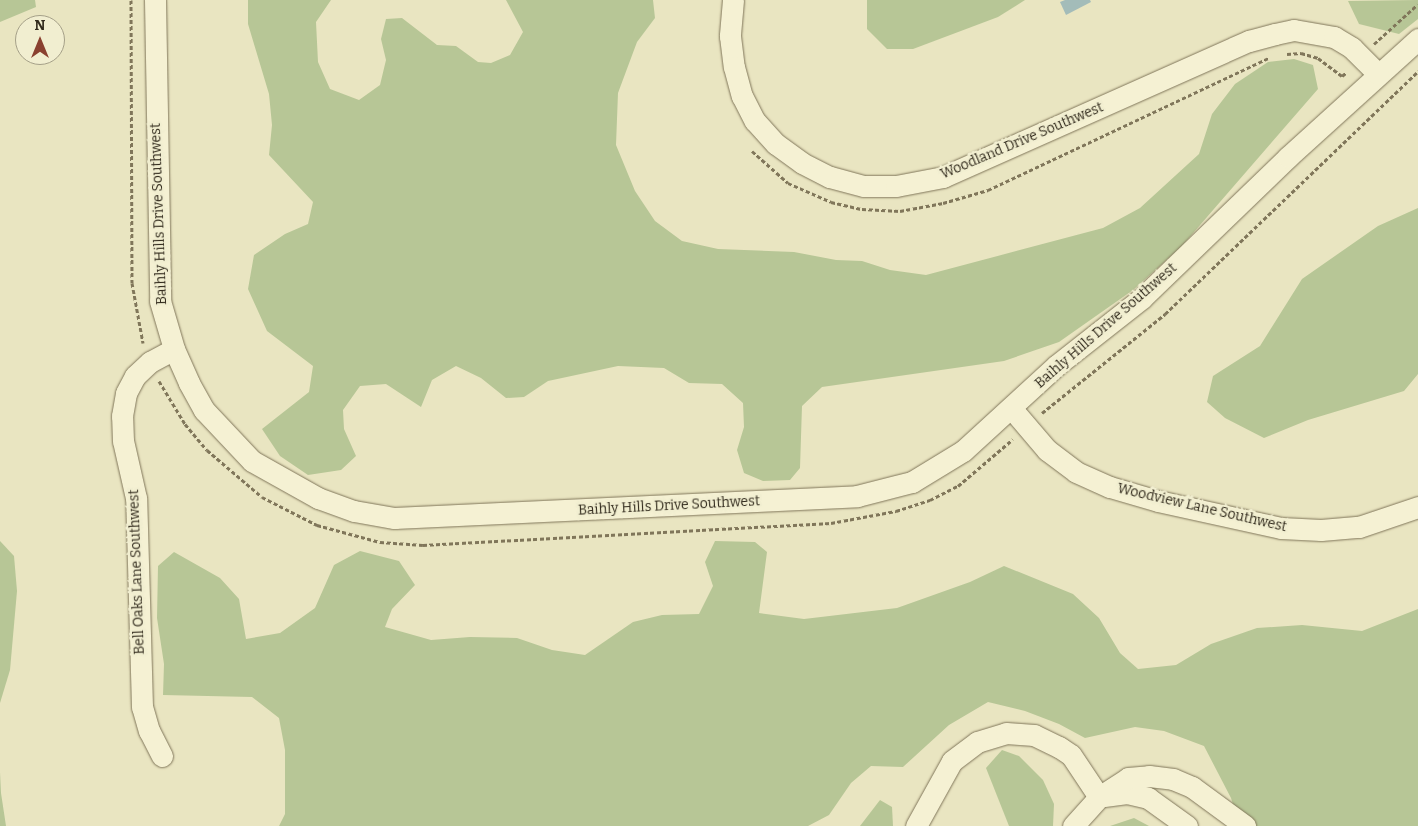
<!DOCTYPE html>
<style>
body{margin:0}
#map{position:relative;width:1418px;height:826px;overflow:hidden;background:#e9e5c1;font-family:Bitter,serif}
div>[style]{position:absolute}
.green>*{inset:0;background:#b7c696}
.water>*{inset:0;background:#a3bcb9}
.path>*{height:3px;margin-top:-1.5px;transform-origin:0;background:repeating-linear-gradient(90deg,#80765a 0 4px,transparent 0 6.5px)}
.roads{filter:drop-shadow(0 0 1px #80765a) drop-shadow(0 0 1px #80765a)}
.street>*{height:21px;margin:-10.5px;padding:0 10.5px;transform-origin:10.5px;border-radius:10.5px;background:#f5f1d3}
span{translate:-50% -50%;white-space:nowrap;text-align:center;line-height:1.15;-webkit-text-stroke:4.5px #f1eed0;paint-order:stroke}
.street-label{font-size:14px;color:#322b1d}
.north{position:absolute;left:15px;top:15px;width:50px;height:50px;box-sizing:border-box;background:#f1eed0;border:1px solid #a5a088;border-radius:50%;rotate:0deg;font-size:14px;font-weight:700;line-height:20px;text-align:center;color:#322b1d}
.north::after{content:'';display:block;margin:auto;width:18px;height:22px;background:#8a4130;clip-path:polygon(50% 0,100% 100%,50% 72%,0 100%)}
</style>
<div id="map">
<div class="green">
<i style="clip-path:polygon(0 0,35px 0,36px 7px,0 22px)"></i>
<i style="clip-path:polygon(248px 0,331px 0,316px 22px,318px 62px,330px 89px,359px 100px,380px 85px,386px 60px,381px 39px,386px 19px,402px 18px,437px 45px,456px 46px,478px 62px,491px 63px,510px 55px,523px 32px,506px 0,653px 0,655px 18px,637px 42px,618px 93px,616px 145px,635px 191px,655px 221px,682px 241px,718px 249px,794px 252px,836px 260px,862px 261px,890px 270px,926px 275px,1103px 228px,1140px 208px,1199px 154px,1212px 114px,1235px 84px,1268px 62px,1294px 59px,1313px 65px,1318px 89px,1181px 247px,1133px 290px,1059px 342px,1004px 361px,822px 387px,802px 406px,800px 468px,790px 480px,763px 481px,744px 473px,737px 450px,744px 427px,743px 403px,722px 384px,689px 383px,664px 368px,618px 366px,548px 381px,524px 397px,506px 398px,481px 378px,456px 366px,432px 380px,421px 407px,386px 384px,360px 386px,343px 410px,344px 429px,356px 456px,341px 470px,308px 475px,280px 456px,262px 429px,309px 392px,313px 366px,267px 331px,248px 289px,254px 255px,285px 234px,308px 224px,313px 202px,269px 155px,272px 125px,269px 94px,248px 24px)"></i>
<i style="clip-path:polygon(867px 0,1025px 0,998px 17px,913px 49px,887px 49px,867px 29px)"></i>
<i style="clip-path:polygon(1418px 0,1418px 19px,1399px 34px,1359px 24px,1348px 1px)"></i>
<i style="clip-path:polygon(1418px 208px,1418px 374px,1404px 391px,1308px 420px,1264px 438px,1225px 418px,1207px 402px,1213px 376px,1260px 346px,1302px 279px,1378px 226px)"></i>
<i style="clip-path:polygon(0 541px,14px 556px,17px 591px,10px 670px,0 703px)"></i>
<i style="clip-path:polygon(715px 541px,755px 542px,767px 552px,759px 613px,804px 619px,897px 608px,970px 582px,1004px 566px,1073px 594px,1099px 618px,1120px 653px,1138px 669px,1176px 665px,1211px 644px,1257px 628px,1302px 625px,1362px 631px,1418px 609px,1418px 826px,1240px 826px,1231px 798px,1204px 746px,1164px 731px,1135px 727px,1085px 738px,1059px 724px,1025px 711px,988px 702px,949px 725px,903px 767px,871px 766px,851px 783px,829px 815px,808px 826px,279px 826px,285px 814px,285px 750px,279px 718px,252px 697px,163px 695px,164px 664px,157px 618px,158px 566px,174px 552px,220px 578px,239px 599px,246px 639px,280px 633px,315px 608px,334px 565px,360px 551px,399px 561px,415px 585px,392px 609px,385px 627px,431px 640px,470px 637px,517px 638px,552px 650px,585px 655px,633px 622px,662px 615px,699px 614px,713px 586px,705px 562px)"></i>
<i style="clip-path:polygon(1002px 750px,1019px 756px,1043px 780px,1054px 804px,1053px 826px,1009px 826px,986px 768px)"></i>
<i style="clip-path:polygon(0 772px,1px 793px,6px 826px,0 826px)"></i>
<i style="clip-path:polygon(880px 800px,892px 807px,893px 826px,860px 826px)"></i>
<i style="clip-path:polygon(1134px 818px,1149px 826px,1110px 826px)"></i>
</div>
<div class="water">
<i style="clip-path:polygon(1065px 0,1090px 0,1091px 2px,1066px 15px,1060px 2px)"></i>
</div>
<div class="path">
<i style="left:131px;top:0;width:283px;rotate:89.8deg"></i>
<i style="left:132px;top:283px;width:61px;rotate:79.6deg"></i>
<i style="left:1374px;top:44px;width:59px;rotate:-42.3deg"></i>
<i style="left:1287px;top:54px;width:14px;rotate:-4deg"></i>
<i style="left:1301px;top:53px;width:18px;rotate:16deg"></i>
<i style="left:1318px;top:58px;width:30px;rotate:37deg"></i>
<i style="left:1342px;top:76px;width:6px;rotate:-39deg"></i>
<i style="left:752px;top:151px;width:48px;rotate:41.6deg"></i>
<i style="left:788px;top:183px;width:47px;rotate:23.8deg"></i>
<i style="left:831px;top:202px;width:32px;rotate:13deg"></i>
<i style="left:862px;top:209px;width:38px;rotate:3deg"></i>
<i style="left:900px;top:211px;width:44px;rotate:-10.5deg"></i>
<i style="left:943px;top:203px;width:47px;rotate:-16.1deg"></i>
<i style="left:988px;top:190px;width:310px;rotate:-25.2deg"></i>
<i style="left:159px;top:381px;width:50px;rotate:58.8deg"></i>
<i style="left:185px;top:424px;width:34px;rotate:50deg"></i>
<i style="left:207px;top:450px;width:72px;rotate:40.5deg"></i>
<i style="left:262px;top:497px;width:62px;rotate:27deg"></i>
<i style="left:317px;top:525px;width:65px;rotate:15.1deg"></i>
<i style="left:380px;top:542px;width:43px;rotate:4deg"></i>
<i style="left:423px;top:545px;width:409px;rotate:-3.1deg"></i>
<i style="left:831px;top:523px;width:66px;rotate:-10.5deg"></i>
<i style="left:896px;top:511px;width:36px;rotate:-18deg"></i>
<i style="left:930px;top:500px;width:31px;rotate:-27deg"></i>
<i style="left:958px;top:486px;width:72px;rotate:-40.5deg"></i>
<i style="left:1042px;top:413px;width:158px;rotate:-38.8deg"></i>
<i style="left:1165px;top:314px;width:351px;rotate:-43.8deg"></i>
</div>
<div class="roads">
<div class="street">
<i style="left:155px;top:0;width:301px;rotate:89deg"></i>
<i style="left:160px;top:301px;width:50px;rotate:73.7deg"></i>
<i style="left:174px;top:349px;width:37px;rotate:66deg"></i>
<i style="left:189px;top:383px;width:31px;rotate:61deg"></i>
<i style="left:204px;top:410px;width:70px;rotate:46.7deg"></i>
<i style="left:252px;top:461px;width:76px;rotate:29.3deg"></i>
<i style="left:318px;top:498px;width:38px;rotate:20deg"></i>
<i style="left:354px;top:511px;width:41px;rotate:9.9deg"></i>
<i style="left:394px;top:518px;width:464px;rotate:-2.7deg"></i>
<i style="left:857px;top:496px;width:57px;rotate:-14.3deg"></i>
<i style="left:912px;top:482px;width:60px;rotate:-31.3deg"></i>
<i style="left:963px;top:451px;width:127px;rotate:-42.5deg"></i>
<i style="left:1057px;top:365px;width:108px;rotate:-38.2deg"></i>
<i style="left:1142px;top:298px;width:203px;rotate:-44deg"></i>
<i style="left:1288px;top:157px;width:176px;rotate:-42.2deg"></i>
<i style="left:733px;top:0;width:36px;rotate:95deg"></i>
<i style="left:730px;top:36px;width:31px;rotate:83deg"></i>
<i style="left:734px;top:67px;width:30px;rotate:75deg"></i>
<i style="left:742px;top:96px;width:28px;rotate:63deg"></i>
<i style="left:755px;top:121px;width:31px;rotate:48deg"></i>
<i style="left:776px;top:144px;width:32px;rotate:36deg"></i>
<i style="left:802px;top:163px;width:31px;rotate:27deg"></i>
<i style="left:830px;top:177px;width:35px;rotate:15deg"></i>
<i style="left:864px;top:186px;width:32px"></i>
<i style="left:896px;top:186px;width:48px;rotate:-10.8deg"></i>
<i style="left:943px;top:177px;width:335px;rotate:-24deg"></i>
<i style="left:1249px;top:41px;width:27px;rotate:-15deg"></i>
<i style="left:1275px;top:34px;width:19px;rotate:-12deg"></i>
<i style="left:1294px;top:30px;width:41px;rotate:9.9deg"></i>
<i style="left:1334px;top:37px;width:21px;rotate:31deg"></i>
<i style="left:1352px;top:48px;width:37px;rotate:45deg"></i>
<i style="left:1012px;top:409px;width:54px;rotate:49.5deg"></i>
<i style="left:1047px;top:450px;width:36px;rotate:37deg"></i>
<i style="left:1076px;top:472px;width:37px;rotate:24deg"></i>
<i style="left:1110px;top:487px;width:50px;rotate:16.3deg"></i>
<i style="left:1158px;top:501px;width:126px;rotate:12.4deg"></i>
<i style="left:1281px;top:528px;width:40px;rotate:2.9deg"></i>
<i style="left:1321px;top:530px;width:38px;rotate:-5deg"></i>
<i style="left:1359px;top:527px;width:62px;rotate:-18.7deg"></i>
<i style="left:162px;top:756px;width:28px;rotate:-117deg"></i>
<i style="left:149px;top:731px;width:25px;rotate:-106deg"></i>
<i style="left:142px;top:707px;width:209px;rotate:-91.6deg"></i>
<i style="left:136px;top:498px;width:58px;rotate:-102.8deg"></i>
<i style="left:123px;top:441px;width:25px;rotate:-92deg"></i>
<i style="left:122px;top:416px;width:23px;rotate:-80deg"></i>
<i style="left:126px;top:393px;width:19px;rotate:-62deg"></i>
<i style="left:135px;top:376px;width:21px;rotate:-43deg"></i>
<i style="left:150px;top:362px;width:27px;rotate:-28deg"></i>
<i style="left:1104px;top:796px;width:23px;rotate:-7deg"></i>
<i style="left:1127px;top:793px;width:22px;rotate:13deg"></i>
<i style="left:1148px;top:798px;width:48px;rotate:35.7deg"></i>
<i style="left:916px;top:826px;width:74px;rotate:-61deg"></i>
<i style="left:952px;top:761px;width:31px;rotate:-37deg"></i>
<i style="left:977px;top:742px;width:30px;rotate:-17deg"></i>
<i style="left:1006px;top:733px;width:28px;rotate:4deg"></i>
<i style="left:1034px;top:735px;width:28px;rotate:26deg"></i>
<i style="left:1059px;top:747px;width:14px;rotate:34deg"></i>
<i style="left:1071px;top:755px;width:50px;rotate:56.3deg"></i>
<i style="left:1073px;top:826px;width:39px;rotate:-48deg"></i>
<i style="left:1099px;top:797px;width:35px;rotate:-33deg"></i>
<i style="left:1128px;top:778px;width:21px;rotate:-5deg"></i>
<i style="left:1149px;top:776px;width:24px;rotate:7deg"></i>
<i style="left:1173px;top:779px;width:21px;rotate:23deg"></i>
<i style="left:1192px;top:787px;width:66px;rotate:36.3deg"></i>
</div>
</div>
<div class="street-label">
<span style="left:1022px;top:141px;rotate:-23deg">Woodland Drive Southwest</span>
<span style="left:159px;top:214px;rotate:-92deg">Baihly Hills Drive Southwest</span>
<span style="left:1106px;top:326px;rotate:-41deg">Baihly Hills Drive Southwest</span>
<span style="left:669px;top:506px;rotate:-3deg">Baihly Hills Drive Southwest</span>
<span style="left:1202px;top:508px;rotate:13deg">Woodview Lane Southwest</span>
<span style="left:137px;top:572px;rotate:-92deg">Bell Oaks Lane Southwest</span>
</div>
<div class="north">N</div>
</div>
